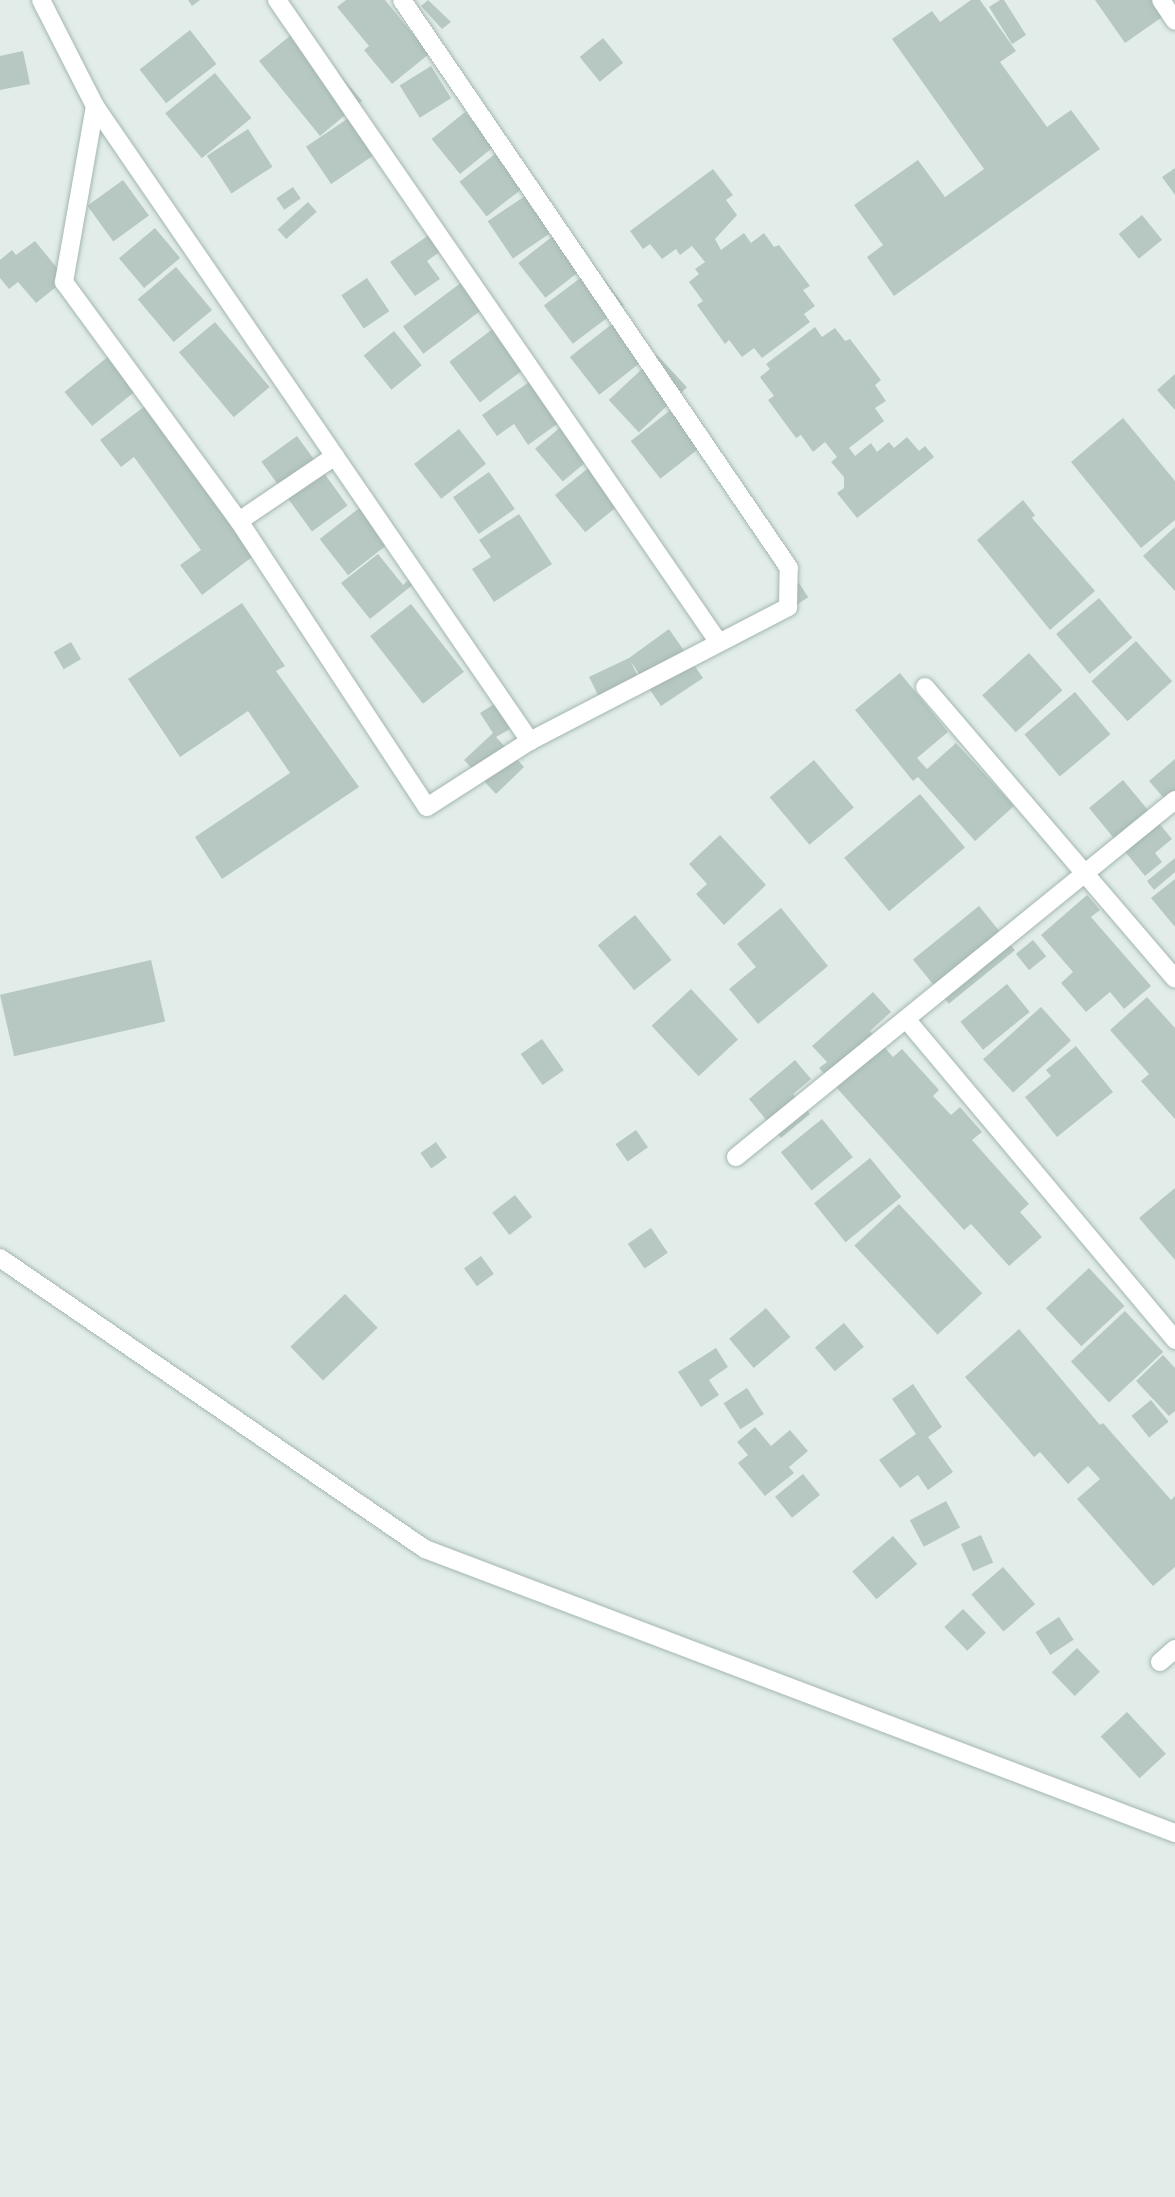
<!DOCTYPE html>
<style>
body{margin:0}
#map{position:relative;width:1175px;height:2197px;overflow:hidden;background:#e2ede9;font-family:"Source Sans 3",sans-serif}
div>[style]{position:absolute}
.building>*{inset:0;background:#b7c8c2;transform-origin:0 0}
.roads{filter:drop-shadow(0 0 2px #a4b6b1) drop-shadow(0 0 2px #a4b6b1)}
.street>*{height:18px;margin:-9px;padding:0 9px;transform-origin:9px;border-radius:9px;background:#fff}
span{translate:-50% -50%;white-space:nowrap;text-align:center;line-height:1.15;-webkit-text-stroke:5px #f3f9f6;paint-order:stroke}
</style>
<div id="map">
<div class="building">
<i style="clip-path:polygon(188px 0,200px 0,192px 6px)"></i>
<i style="clip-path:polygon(346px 0,385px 0,429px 54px,392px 84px,364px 50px,369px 46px,337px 7px)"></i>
<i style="clip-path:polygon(428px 0,451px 22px,442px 29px,421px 6px)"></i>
<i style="clip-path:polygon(971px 0,980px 0,1016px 51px,1000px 62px,1047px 127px,1071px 110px,1100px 149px,894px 296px,867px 257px,883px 245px,854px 205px,918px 160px,945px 197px,984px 169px,892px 39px,932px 11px,940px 22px)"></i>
<i style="clip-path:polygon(1000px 0,1004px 0,1026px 35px,1012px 44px,989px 7px)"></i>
<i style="clip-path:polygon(1095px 0,1159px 0,1168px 13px,1125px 43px)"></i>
<i style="left:190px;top:30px;width:43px;height:64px;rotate:52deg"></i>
<i style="clip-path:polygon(296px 31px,331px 64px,362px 101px,320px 136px,259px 61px)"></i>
<i style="left:603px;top:38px;width:32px;height:30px;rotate:51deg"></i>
<i style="clip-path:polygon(23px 51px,30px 84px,0 90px,0 56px)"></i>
<i style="left:431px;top:66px;width:38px;height:37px;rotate:58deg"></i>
<i style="left:215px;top:73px;width:58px;height:64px;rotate:51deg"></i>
<i style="left:359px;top:111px;width:45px;height:64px;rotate:56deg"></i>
<i style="left:465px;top:112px;width:45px;height:43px;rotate:51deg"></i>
<i style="left:248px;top:129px;width:45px;height:49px;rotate:57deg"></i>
<i style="left:495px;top:154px;width:44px;height:45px;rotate:52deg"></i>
<i style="clip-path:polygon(1175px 168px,1175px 195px,1162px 177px)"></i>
<i style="clip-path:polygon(713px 169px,733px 195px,726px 200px,737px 215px,715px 239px,721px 250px,744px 233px,751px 243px,764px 233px,774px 247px,779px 245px,810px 286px,803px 290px,815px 306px,804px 314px,810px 322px,762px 358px,754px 348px,742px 357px,729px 340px,725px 344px,697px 305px,703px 301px,689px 282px,699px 274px,695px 269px,705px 262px,692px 246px,680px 255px,676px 249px,662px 259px,650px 244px,643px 249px,630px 231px)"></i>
<i style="left:123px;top:180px;width:44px;height:44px;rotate:54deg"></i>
<i style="left:293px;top:187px;width:14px;height:20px;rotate:56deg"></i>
<i style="left:525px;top:196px;width:45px;height:45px;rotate:56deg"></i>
<i style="left:308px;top:202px;width:13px;height:41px;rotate:48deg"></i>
<i style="left:1142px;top:215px;width:32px;height:30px;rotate:51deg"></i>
<i style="left:155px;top:228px;width:39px;height:47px;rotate:50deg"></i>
<i style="clip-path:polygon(429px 235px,441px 251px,427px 261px,440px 279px,415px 296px,390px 262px)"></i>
<i style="left:553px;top:236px;width:44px;height:44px;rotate:52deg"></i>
<i style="clip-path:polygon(35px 241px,66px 279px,36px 303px,18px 282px,9px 289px,0 278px,0 260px,12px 250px,16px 255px)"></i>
<i style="left:176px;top:267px;width:56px;height:50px;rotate:50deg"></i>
<i style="left:595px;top:267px;width:48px;height:64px;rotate:53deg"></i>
<i style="left:367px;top:278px;width:40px;height:31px;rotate:56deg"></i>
<i style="left:466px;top:279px;width:34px;height:79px;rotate:53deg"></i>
<i style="left:621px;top:317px;width:48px;height:65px;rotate:52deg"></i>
<i style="left:215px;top:322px;width:85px;height:47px;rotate:50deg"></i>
<i style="left:502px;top:322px;width:51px;height:66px;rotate:53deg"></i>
<i style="clip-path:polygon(815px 327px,822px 337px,835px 328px,845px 341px,850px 339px,881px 380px,875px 385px,886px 401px,875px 408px,884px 421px,849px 448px,855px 456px,871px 443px,877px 452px,889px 442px,894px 448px,907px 437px,919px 451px,925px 446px,934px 457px,857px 518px,837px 493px,844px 488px,844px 477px,831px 462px,837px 457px,825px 442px,813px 452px,801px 435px,796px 438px,768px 400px,774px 396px,760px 377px,770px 369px,766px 364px)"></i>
<i style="left:394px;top:331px;width:44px;height:39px;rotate:51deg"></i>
<i style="left:115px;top:351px;width:44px;height:65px;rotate:51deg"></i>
<i style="left:657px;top:355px;width:44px;height:66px;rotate:47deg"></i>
<i style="clip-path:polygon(1175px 374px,1175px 410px,1157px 390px)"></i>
<i style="clip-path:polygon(535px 378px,564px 419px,528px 445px,514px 424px,497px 436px,482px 415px)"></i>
<i style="left:682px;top:401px;width:48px;height:65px;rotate:52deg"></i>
<i style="clip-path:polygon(149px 403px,260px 551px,202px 595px,180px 565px,201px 550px,134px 457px,121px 467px,100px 440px)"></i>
<i style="clip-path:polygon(1123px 418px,1175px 481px,1175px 520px,1141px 548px,1071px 462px)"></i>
<i style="left:568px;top:421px;width:43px;height:43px;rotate:50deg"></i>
<i style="left:459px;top:429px;width:44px;height:57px;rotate:52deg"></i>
<i style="left:297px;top:436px;width:86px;height:44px;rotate:54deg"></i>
<i style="left:597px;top:461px;width:48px;height:54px;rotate:51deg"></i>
<i style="left:489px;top:472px;width:45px;height:44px;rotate:55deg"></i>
<i style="clip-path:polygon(1023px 500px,1035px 515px,1032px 518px,1095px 591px,1050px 630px,977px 540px)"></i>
<i style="left:367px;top:502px;width:46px;height:60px;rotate:52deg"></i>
<i style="clip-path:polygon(519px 514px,552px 564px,494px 602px,472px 569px,491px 557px,479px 540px)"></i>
<i style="clip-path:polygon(1175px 527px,1175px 591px,1143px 556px)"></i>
<i style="clip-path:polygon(378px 554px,403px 585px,411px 578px,415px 583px,370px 619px,341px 583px)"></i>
<i style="left:799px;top:583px;width:17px;height:17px;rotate:57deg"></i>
<i style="left:1099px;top:598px;width:52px;height:56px;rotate:50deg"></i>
<i style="clip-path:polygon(242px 603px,285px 666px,276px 671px,359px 787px,222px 879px,195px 837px,290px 773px,248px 711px,180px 757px,128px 679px)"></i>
<i style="left:411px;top:604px;width:86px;height:52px;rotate:52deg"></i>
<i style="clip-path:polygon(669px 629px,703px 678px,661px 706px,631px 662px,639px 679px,600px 699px,589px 677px,629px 658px)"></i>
<i style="left:1136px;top:641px;width:54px;height:60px;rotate:48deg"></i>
<i style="left:71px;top:642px;width:20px;height:20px;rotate:60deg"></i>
<i style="left:1029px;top:653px;width:50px;height:63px;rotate:48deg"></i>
<i style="clip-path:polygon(900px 673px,948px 732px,917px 758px,927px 769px,956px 743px,1014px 806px,975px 841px,918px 777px,913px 781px,855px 710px)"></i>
<i style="left:1075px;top:692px;width:55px;height:66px;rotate:50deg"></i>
<i style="clip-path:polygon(499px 701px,515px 726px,496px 737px,524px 767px,496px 794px,464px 760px,493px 733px,480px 713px)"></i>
<i style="clip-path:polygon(1175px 759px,1175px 811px,1149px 781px)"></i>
<i style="left:814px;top:760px;width:62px;height:58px;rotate:50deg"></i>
<i style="clip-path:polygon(1123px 780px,1172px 839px,1155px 853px,1162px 862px,1145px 876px,1089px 808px)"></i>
<i style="left:920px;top:794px;width:70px;height:99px;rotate:50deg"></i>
<i style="clip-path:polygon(720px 835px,766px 885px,724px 925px,696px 894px,707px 884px,689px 864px)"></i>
<i style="clip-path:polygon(1175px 858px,1175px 872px,1154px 890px,1147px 881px)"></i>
<i style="clip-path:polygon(1175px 879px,1175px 927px,1151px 898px)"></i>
<i style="clip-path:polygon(1087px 895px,1100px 910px,1091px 917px,1151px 986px,1124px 1009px,1110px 992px,1086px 1012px,1061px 983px,1073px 972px,1041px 935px)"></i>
<i style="left:979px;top:906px;width:57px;height:85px;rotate:51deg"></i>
<i style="clip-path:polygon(781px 908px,828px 966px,758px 1024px,729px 989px,756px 967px,737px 944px)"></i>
<i style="left:635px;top:915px;width:58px;height:48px;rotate:51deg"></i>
<i style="left:1033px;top:940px;width:21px;height:22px;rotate:51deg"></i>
<i style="left:151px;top:960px;width:63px;height:155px;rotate:77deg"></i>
<i style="left:1007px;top:984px;width:36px;height:60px;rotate:51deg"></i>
<i style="left:691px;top:989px;width:69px;height:54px;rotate:47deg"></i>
<i style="clip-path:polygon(873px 992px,891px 1012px,870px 1031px,893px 1057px,902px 1049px,939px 1090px,933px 1096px,951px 1115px,960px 1107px,982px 1132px,972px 1140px,1029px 1204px,1020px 1212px,1042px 1237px,1009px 1266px,971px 1224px,964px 1230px,819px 1068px,827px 1062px,812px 1046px)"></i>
<i style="clip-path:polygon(1147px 997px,1175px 1028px,1175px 1119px,1141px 1081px,1149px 1074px,1110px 1030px)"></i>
<i style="left:1041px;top:1007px;width:45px;height:78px;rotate:48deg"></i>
<i style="left:542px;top:1039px;width:38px;height:26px;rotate:55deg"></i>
<i style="clip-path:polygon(1076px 1046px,1113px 1092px,1057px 1137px,1025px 1097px,1051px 1076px,1046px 1070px)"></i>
<i style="clip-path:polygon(795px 1060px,811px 1079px,793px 1094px,810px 1114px,781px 1138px,749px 1099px)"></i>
<i style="left:822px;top:1119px;width:49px;height:53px;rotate:51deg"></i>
<i style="left:636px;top:1130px;width:21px;height:25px;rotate:55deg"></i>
<i style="left:436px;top:1142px;width:19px;height:19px;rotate:55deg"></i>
<i style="left:870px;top:1158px;width:50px;height:72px;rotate:51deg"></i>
<i style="clip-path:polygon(1175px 1188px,1175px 1260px,1139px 1218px)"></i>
<i style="left:515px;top:1195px;width:28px;height:29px;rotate:52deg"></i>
<i style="left:899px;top:1204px;width:122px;height:61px;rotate:47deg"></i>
<i style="left:651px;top:1228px;width:30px;height:28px;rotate:56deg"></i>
<i style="left:481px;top:1256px;width:22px;height:21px;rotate:54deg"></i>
<i style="left:1089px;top:1268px;width:52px;height:59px;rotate:47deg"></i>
<i style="left:345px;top:1294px;width:47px;height:76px;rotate:46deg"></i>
<i style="left:766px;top:1308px;width:38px;height:48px;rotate:50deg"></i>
<i style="left:1125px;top:1311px;width:56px;height:74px;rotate:47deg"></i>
<i style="left:844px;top:1323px;width:31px;height:38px;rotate:50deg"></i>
<i style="clip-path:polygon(1019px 1329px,1100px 1425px,1103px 1423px,1171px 1500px,1175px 1496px,1175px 1567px,1153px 1586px,1077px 1499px,1100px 1479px,1088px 1466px,1068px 1484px,1040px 1452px,1034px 1457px,965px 1377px)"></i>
<i style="clip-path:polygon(716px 1348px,728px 1367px,709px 1380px,719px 1395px,701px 1407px,678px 1372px)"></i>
<i style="clip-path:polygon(1163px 1355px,1175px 1368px,1175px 1411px,1169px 1416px,1136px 1381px)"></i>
<i style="clip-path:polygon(913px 1384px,942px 1427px,928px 1437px,953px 1472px,928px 1490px,918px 1475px,900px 1488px,879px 1460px,916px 1434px,892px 1399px)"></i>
<i style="left:747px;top:1388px;width:31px;height:28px;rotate:57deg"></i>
<i style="left:1151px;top:1400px;width:28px;height:25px;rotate:51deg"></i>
<i style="clip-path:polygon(755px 1427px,771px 1446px,790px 1430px,808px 1451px,789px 1467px,794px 1473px,765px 1496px,738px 1463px,748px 1455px,737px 1442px)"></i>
<i style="left:803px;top:1474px;width:27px;height:36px;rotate:51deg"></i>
<i style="left:946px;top:1501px;width:30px;height:41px;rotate:62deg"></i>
<i style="left:981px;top:1535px;width:30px;height:22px;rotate:66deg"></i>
<i style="left:893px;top:1536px;width:37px;height:54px;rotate:49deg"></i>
<i style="left:1003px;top:1567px;width:49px;height:42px;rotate:49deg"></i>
<i style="left:963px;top:1609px;width:33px;height:26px;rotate:46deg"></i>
<i style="left:1059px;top:1617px;width:27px;height:28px;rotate:57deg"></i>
<i style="left:1077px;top:1648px;width:33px;height:35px;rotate:46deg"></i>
<i style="left:1127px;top:1712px;width:57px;height:36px;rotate:47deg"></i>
</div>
<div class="roads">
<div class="street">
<i style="left:41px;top:0;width:119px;rotate:63deg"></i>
<i style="left:95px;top:106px;width:770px;rotate:55.59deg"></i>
<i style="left:277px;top:0;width:777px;rotate:55.49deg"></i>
<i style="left:1161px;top:0;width:25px;rotate:56deg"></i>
<i style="left:95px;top:106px;width:179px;rotate:100deg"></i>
<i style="left:64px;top:282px;width:296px;rotate:53.8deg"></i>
<i style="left:239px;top:521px;width:342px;rotate:56.7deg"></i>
<i style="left:427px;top:807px;width:122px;rotate:-32.7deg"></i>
<i style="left:530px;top:741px;width:291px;rotate:-27.4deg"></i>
<i style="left:788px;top:607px;width:39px;rotate:-89deg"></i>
<i style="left:789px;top:568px;width:687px;rotate:-124.27deg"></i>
<i style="left:239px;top:521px;width:116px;rotate:-34.1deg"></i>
<i style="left:925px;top:687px;width:384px;rotate:49.4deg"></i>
<i style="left:906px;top:1019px;width:419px;rotate:50deg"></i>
<i style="left:736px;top:1157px;width:566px;rotate:-39.12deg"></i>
<i style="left:0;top:1258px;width:515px;rotate:34.4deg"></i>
<i style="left:425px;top:1549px;width:802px;rotate:20.74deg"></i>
<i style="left:1160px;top:1662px;width:20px;rotate:-41deg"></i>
</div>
</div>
</div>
